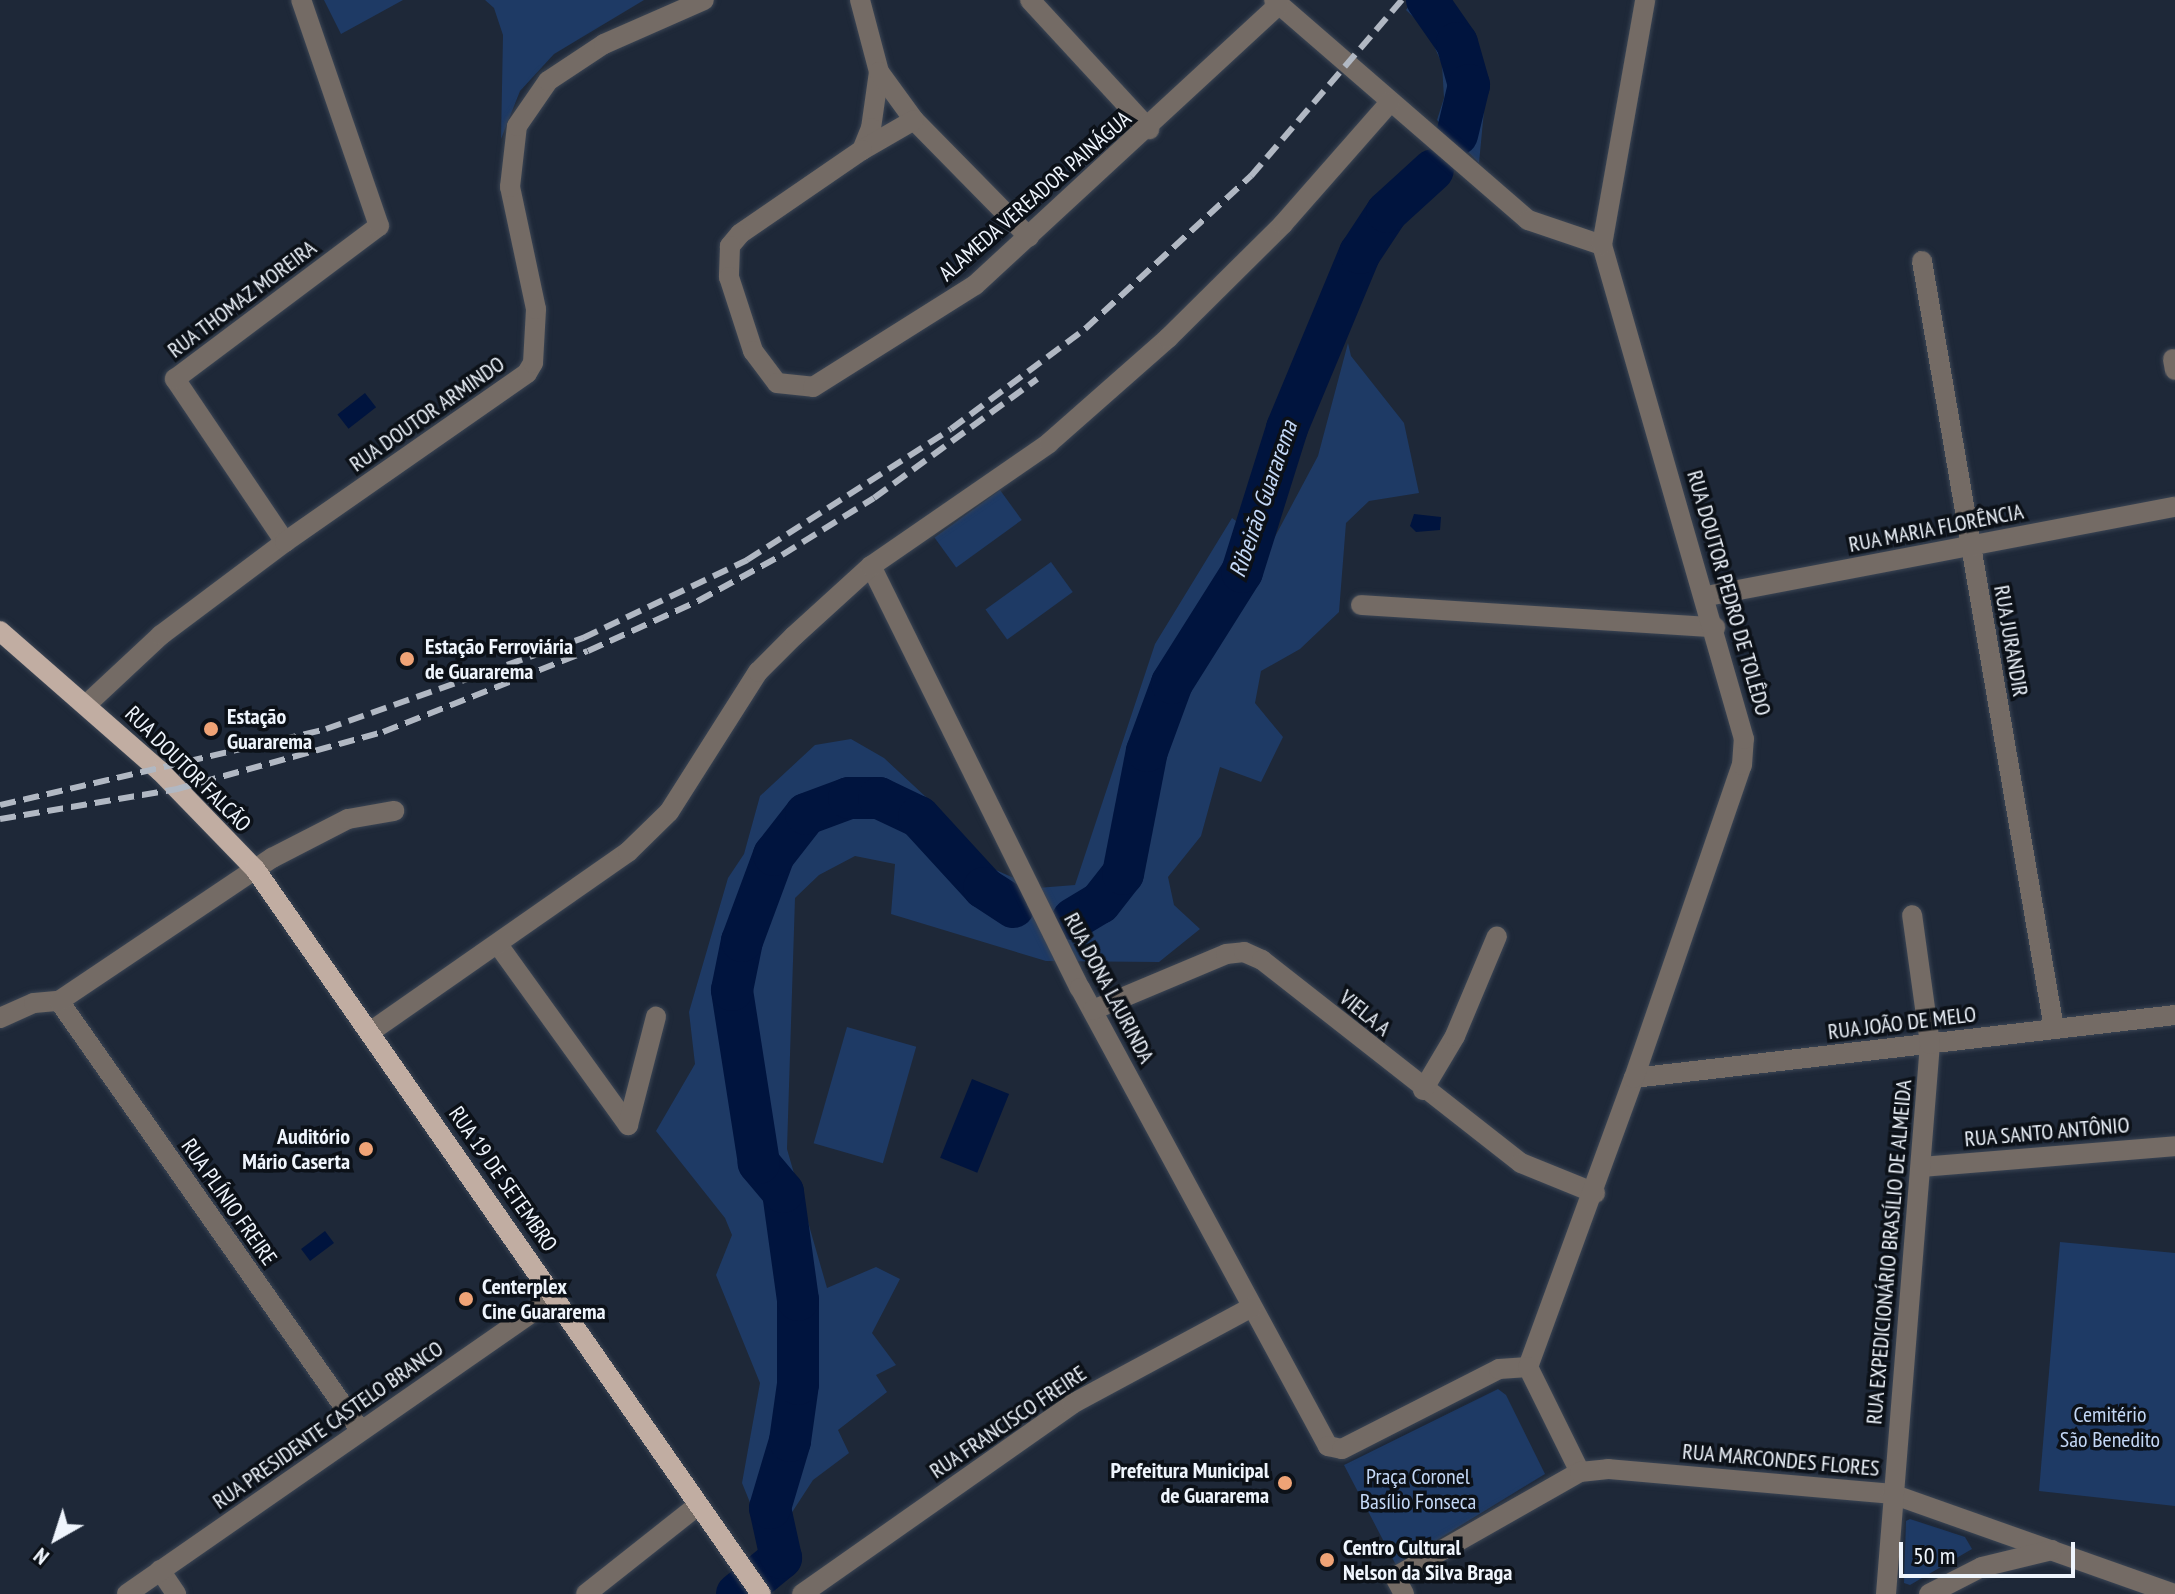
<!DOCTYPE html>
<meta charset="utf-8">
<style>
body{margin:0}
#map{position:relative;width:2175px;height:1594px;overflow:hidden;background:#1e2838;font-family:"PT Sans Narrow",sans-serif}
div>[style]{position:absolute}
.green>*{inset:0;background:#1e3a65;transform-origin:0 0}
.water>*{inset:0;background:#00143e;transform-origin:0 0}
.river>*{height:42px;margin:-21px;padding:0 21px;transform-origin:21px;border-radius:21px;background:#00143e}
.roads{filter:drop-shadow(0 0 2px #3b4554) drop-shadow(0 0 2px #3b4554)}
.minor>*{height:20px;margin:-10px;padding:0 10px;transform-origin:10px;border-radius:10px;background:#746b65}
.major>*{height:20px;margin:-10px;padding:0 10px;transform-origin:10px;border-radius:10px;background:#c1ada2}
.rail>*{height:6px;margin-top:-3px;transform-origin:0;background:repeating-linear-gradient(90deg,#b1b8c3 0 16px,transparent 0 24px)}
.dots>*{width:22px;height:22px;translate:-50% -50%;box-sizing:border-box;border:4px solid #0c1118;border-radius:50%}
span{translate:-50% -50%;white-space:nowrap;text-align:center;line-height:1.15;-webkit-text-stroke:7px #0c1118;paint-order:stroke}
.street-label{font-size:22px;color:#eff5fd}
.poi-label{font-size:22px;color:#eff5fd;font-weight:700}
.left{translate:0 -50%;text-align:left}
.right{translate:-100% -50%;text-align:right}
.park-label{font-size:22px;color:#c4d8f6}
.water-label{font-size:24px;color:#c5d9f7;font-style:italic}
.north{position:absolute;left:16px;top:1498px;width:80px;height:80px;-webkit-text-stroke:6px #0c1118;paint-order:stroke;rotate:219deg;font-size:22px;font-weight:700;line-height:32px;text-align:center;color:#eff5fd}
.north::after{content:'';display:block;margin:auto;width:28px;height:36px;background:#eff5fd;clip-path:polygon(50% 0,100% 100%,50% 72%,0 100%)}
.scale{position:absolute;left:1899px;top:1542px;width:176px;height:36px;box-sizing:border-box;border:4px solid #eff5fd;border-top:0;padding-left:10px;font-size:24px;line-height:28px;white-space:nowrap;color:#eff5fd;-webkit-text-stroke:6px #0c1118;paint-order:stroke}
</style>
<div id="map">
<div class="green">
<i style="clip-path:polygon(324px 0,403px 0,341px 34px)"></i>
<i style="clip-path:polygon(485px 0,644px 0,554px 54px,520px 91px,501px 139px,503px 35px,494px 8px)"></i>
<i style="clip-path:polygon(1413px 0,1449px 0,1481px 53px,1486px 90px,1479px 163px,1437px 120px,1444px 98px,1442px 64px,1427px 30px,1406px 10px)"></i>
<i style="clip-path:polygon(1348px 343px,1351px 356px,1404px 423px,1419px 493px,1369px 501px,1346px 523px,1339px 612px,1300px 649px,1261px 671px,1255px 703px,1283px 737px,1261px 782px,1220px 767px,1201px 836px,1168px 877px,1174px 905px,1200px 929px,1159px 962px,1046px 961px,891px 914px,895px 864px,855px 856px,819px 875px,795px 898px,787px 1149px,827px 1288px,876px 1267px,900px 1279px,872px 1333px,896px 1365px,876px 1375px,887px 1392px,838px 1430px,849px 1453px,813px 1480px,787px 1520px,763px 1502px,751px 1505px,742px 1483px,760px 1383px,716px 1275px,732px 1235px,725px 1218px,656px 1131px,695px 1064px,689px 1012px,728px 878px,744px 854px,760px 796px,815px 745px,851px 739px,884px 758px,927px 798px,982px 864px,1037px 888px,1075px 885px,1155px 644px,1232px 518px,1270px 546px,1318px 456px)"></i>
<i style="left:1000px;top:490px;width:37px;height:81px;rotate:54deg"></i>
<i style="left:1051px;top:562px;width:37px;height:81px;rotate:54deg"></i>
<i style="left:847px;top:1027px;width:72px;height:121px;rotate:16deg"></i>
<i style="clip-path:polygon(2060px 1242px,2175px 1253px,2175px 1506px,2039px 1491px)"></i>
<i style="clip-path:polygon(1498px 1389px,1506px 1395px,1545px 1474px,1396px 1565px,1344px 1465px)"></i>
<i style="clip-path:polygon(1910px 1519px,1965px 1537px,1972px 1549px,1910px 1585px,1904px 1583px,1906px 1521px)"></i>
</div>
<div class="water">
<i style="left:365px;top:393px;width:18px;height:35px;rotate:52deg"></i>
<i style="clip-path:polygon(1414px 514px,1441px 517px,1440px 530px,1416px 532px,1410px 526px)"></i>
<i style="left:972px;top:1079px;width:40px;height:85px;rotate:22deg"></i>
<i style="left:325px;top:1231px;width:15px;height:30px;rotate:53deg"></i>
</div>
<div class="river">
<i style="left:1427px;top:0;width:52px;rotate:55.1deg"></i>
<i style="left:1457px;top:43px;width:44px;rotate:74.1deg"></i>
<i style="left:1469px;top:85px;width:51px;rotate:103.5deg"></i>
<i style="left:1073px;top:919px;width:31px;rotate:-31deg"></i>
<i style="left:1100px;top:903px;width:37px;rotate:-52deg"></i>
<i style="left:1123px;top:874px;width:125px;rotate:-79deg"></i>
<i style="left:1147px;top:751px;width:72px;rotate:-69.8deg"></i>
<i style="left:1172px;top:683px;width:131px;rotate:-57.8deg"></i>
<i style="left:1242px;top:572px;width:151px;rotate:-72.6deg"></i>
<i style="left:1287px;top:428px;width:190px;rotate:-67.4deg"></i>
<i style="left:1360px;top:253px;width:49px;rotate:-56.6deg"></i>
<i style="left:1387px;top:212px;width:62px;rotate:-42.4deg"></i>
<i style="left:737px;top:1594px;width:57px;rotate:-39.3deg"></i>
<i style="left:781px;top:1558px;width:51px;rotate:-102.4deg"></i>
<i style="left:770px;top:1508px;width:70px;rotate:-73.4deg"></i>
<i style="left:790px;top:1441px;width:58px;rotate:-82deg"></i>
<i style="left:798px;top:1384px;width:84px;rotate:-90deg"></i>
<i style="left:798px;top:1300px;width:109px;rotate:-97.9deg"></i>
<i style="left:783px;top:1192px;width:38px;rotate:-130deg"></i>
<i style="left:759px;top:1163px;width:175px;rotate:-98.9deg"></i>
<i style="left:732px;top:990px;width:50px;rotate:-78.5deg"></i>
<i style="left:742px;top:941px;width:92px;rotate:-69.6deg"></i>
<i style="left:774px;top:855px;width:52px;rotate:-52deg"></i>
<i style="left:806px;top:814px;width:46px;rotate:-20.4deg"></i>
<i style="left:849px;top:798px;width:30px"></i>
<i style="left:879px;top:798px;width:44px;rotate:25.4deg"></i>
<i style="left:919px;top:817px;width:96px;rotate:47.5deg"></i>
<i style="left:984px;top:888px;width:35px;rotate:33deg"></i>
</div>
<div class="roads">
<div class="minor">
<i style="left:860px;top:0;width:74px;rotate:75.2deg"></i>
<i style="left:879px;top:72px;width:57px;rotate:98.1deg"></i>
<i style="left:871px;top:128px;width:24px;rotate:112deg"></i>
<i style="left:1030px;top:0;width:176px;rotate:47.3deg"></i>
<i style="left:1274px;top:0;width:336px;rotate:40.9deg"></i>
<i style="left:1528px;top:220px;width:78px;rotate:18.7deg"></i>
<i style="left:879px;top:72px;width:59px;rotate:53.9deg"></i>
<i style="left:914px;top:120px;width:164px;rotate:45.5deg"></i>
<i style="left:914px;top:120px;width:60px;rotate:150deg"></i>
<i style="left:862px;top:150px;width:148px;rotate:145.5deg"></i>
<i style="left:740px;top:234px;width:16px;rotate:130deg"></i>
<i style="left:730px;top:246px;width:31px;rotate:92deg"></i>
<i style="left:729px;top:277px;width:78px;rotate:72deg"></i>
<i style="left:753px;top:351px;width:40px;rotate:53deg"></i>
<i style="left:777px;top:383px;width:36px;rotate:6deg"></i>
<i style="left:813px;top:387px;width:191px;rotate:-32.2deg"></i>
<i style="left:975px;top:285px;width:413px;rotate:-42.7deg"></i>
<i style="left:1922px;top:261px;width:778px;rotate:80.24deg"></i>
<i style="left:2173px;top:359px;width:11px;rotate:80deg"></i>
<i style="left:285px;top:542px;width:197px;rotate:-124deg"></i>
<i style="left:175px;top:379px;width:255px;rotate:-36.9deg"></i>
<i style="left:379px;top:226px;width:239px;rotate:-109deg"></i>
<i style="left:871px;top:566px;width:471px;rotate:63.7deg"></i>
<i style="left:1080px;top:988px;width:521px;rotate:61.57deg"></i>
<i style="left:1328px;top:1446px;width:14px;rotate:12deg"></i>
<i style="left:1342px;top:1449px;width:176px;rotate:-27deg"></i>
<i style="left:1499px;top:1369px;width:29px;rotate:-4deg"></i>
<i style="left:1707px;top:596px;width:476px;rotate:-10.8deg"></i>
<i style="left:1361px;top:605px;width:355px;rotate:3.6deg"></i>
<i style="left:87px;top:704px;width:101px;rotate:-43deg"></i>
<i style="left:161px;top:635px;width:155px;rotate:-36.9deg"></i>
<i style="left:285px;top:542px;width:295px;rotate:-34.9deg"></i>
<i style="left:527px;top:373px;width:12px;rotate:-59deg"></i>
<i style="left:533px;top:363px;width:54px;rotate:-86.8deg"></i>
<i style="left:536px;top:309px;width:125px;rotate:-102deg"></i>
<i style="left:510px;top:187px;width:61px;rotate:-83.5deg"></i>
<i style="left:517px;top:126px;width:55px;rotate:-55.4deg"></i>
<i style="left:548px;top:81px;width:67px;rotate:-33.5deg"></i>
<i style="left:604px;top:44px;width:109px;rotate:-23.7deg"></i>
<i style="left:499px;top:946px;width:221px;rotate:54.2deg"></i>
<i style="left:628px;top:1125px;width:112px;rotate:-75.5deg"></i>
<i style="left:59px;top:1001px;width:525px;rotate:54.92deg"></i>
<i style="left:1093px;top:1010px;width:144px;rotate:-22.8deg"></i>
<i style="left:1226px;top:954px;width:18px;rotate:-6deg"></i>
<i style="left:1244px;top:952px;width:20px;rotate:24deg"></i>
<i style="left:1262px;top:960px;width:329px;rotate:38.1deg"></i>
<i style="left:1521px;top:1163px;width:80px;rotate:22.1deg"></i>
<i style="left:0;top:1018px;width:37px;rotate:-24deg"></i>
<i style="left:34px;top:1003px;width:25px;rotate:-5deg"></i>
<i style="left:59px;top:1001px;width:257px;rotate:-33.9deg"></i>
<i style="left:272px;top:858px;width:85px;rotate:-27.2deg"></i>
<i style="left:348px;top:819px;width:47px;rotate:-9.9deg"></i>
<i style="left:370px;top:1032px;width:315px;rotate:-34.9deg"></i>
<i style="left:628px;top:852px;width:57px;rotate:-44.3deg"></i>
<i style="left:669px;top:812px;width:166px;rotate:-57.6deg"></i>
<i style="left:758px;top:672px;width:51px;rotate:-45deg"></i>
<i style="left:794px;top:636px;width:104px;rotate:-42.3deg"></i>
<i style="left:871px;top:566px;width:216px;rotate:-34.6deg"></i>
<i style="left:1049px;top:443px;width:159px;rotate:-41.4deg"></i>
<i style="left:1168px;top:338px;width:162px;rotate:-44.7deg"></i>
<i style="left:1283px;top:224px;width:162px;rotate:-48.7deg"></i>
<i style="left:1634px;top:1078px;width:545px;rotate:-6.64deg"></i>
<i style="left:1423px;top:1090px;width:63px;rotate:-59.3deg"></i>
<i style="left:1455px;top:1036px;width:108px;rotate:-67.2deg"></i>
<i style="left:1922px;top:1167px;width:254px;rotate:-4.7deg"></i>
<i style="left:1528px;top:1367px;width:308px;rotate:-69.9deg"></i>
<i style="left:1634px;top:1078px;width:331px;rotate:-71deg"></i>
<i style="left:1742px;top:765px;width:26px;rotate:-86deg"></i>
<i style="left:1744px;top:739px;width:514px;rotate:-106.04deg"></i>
<i style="left:1602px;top:245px;width:249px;rotate:-80deg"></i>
<i style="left:1528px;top:1367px;width:117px;rotate:63.7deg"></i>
<i style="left:160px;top:1570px;width:29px;rotate:56deg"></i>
<i style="left:127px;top:1594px;width:522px;rotate:-34.79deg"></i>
<i style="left:586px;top:1594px;width:142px;rotate:-38.4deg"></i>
<i style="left:802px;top:1594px;width:330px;rotate:-35.1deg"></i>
<i style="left:1072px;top:1404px;width:204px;rotate:-28.3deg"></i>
<i style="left:1404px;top:1594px;width:19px;rotate:-118deg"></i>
<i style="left:1395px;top:1577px;width:213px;rotate:-29.6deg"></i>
<i style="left:1580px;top:1472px;width:28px;rotate:-6deg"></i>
<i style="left:1608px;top:1469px;width:285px;rotate:5deg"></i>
<i style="left:1892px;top:1494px;width:299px;rotate:19.5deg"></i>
<i style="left:1886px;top:1594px;width:552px;rotate:-85.43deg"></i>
<i style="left:1930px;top:1044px;width:130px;rotate:-97.9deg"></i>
<i style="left:1929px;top:1594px;width:59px;rotate:-27deg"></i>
<i style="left:1982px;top:1567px;width:72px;rotate:-13.7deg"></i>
</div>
<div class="major">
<i style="left:0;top:631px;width:213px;rotate:41.2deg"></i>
<i style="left:160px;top:771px;width:136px;rotate:45.9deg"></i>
<i style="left:255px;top:869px;width:884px;rotate:55.09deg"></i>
</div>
</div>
<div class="rail">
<i style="left:0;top:805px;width:335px;rotate:-13.1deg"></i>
<i style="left:326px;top:729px;width:273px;rotate:-19.5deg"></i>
<i style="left:583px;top:638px;width:182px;rotate:-25.4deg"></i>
<i style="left:747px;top:560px;width:242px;rotate:-32.7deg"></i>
<i style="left:951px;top:429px;width:167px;rotate:-36.7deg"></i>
<i style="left:1085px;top:329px;width:226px;rotate:-42.7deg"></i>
<i style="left:1251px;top:176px;width:232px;rotate:-49.4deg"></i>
<i style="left:0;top:819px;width:180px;rotate:-9.6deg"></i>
<i style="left:177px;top:789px;width:214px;rotate:-15.5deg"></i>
<i style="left:383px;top:732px;width:220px;rotate:-21.6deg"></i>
<i style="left:588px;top:651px;width:121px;rotate:-24.4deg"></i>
<i style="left:698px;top:601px;width:96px;rotate:-28.7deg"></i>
<i style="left:782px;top:555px;width:108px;rotate:-31.8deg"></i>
<i style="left:874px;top:498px;width:202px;rotate:-36.1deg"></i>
</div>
<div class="dots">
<i style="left:407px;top:659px;background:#efa376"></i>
<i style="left:211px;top:729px;background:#efa376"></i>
<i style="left:366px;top:1149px;background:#efa376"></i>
<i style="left:466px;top:1299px;background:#efa376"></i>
<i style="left:1285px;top:1483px;background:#efa376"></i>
<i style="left:1327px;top:1560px;background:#efa376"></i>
</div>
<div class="street-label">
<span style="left:1035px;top:196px;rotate:-41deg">ALAMEDA VEREADOR PAINÁGUA</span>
<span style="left:242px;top:299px;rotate:-37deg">RUA THOMAZ MOREIRA</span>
<span style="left:427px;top:414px;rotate:-35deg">RUA DOUTOR ARMINDO</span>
<span style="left:1936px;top:528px;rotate:-11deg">RUA MARIA FLORÊNCIA</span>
<span style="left:1729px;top:593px;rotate:74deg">RUA DOUTOR PEDRO DE TOLÊDO</span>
<span style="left:2011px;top:641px;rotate:80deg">RUA JURANDIR</span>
<span style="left:188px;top:769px;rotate:45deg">RUA DOUTOR FALCÃO</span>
<span style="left:1109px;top:988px;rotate:62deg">RUA DONA LAURINDA</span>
<span style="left:1365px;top:1013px;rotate:39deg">VIELA A</span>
<span style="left:1902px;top:1023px;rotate:-7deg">RUA JOÃO DE MELO</span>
<span style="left:2047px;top:1132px;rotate:-5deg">RUA SANTO ANTÔNIO</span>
<span style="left:503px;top:1179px;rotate:55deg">RUA 19 DE SETEMBRO</span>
<span style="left:229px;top:1202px;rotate:55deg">RUA PLÍNIO FREIRE</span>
<span style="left:1889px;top:1252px;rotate:-85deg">RUA EXPEDICIONÁRIO BRASÍLIO DE ALMEIDA</span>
<span style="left:1008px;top:1422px;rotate:-34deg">RUA FRANCISCO FREIRE</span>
<span style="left:328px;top:1425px;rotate:-35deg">RUA PRESIDENTE CASTELO BRANCO</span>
<span style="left:1781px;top:1460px;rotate:5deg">RUA MARCONDES FLORES</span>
</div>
<div class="poi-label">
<span class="left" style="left:425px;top:659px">Estação Ferroviária<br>de Guararema</span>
<span class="left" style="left:227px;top:729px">Estação<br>Guararema</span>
<span class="right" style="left:350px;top:1149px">Auditório<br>Mário Caserta</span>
<span class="left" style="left:482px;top:1299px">Centerplex<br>Cine Guararema</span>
<span class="right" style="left:1269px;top:1483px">Prefeitura Municipal<br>de Guararema</span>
<span class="left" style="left:1343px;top:1560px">Centro Cultural<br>Nelson da Silva Braga</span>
</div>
<div class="park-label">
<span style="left:2110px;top:1427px">Cemitério<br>São Benedito</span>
<span style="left:1418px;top:1489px">Praça Coronel<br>Basílio Fonseca</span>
</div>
<div class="water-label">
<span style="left:1263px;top:499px;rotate:-71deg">Ribeirão Guararema</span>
</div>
<div class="north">N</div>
<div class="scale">50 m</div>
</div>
